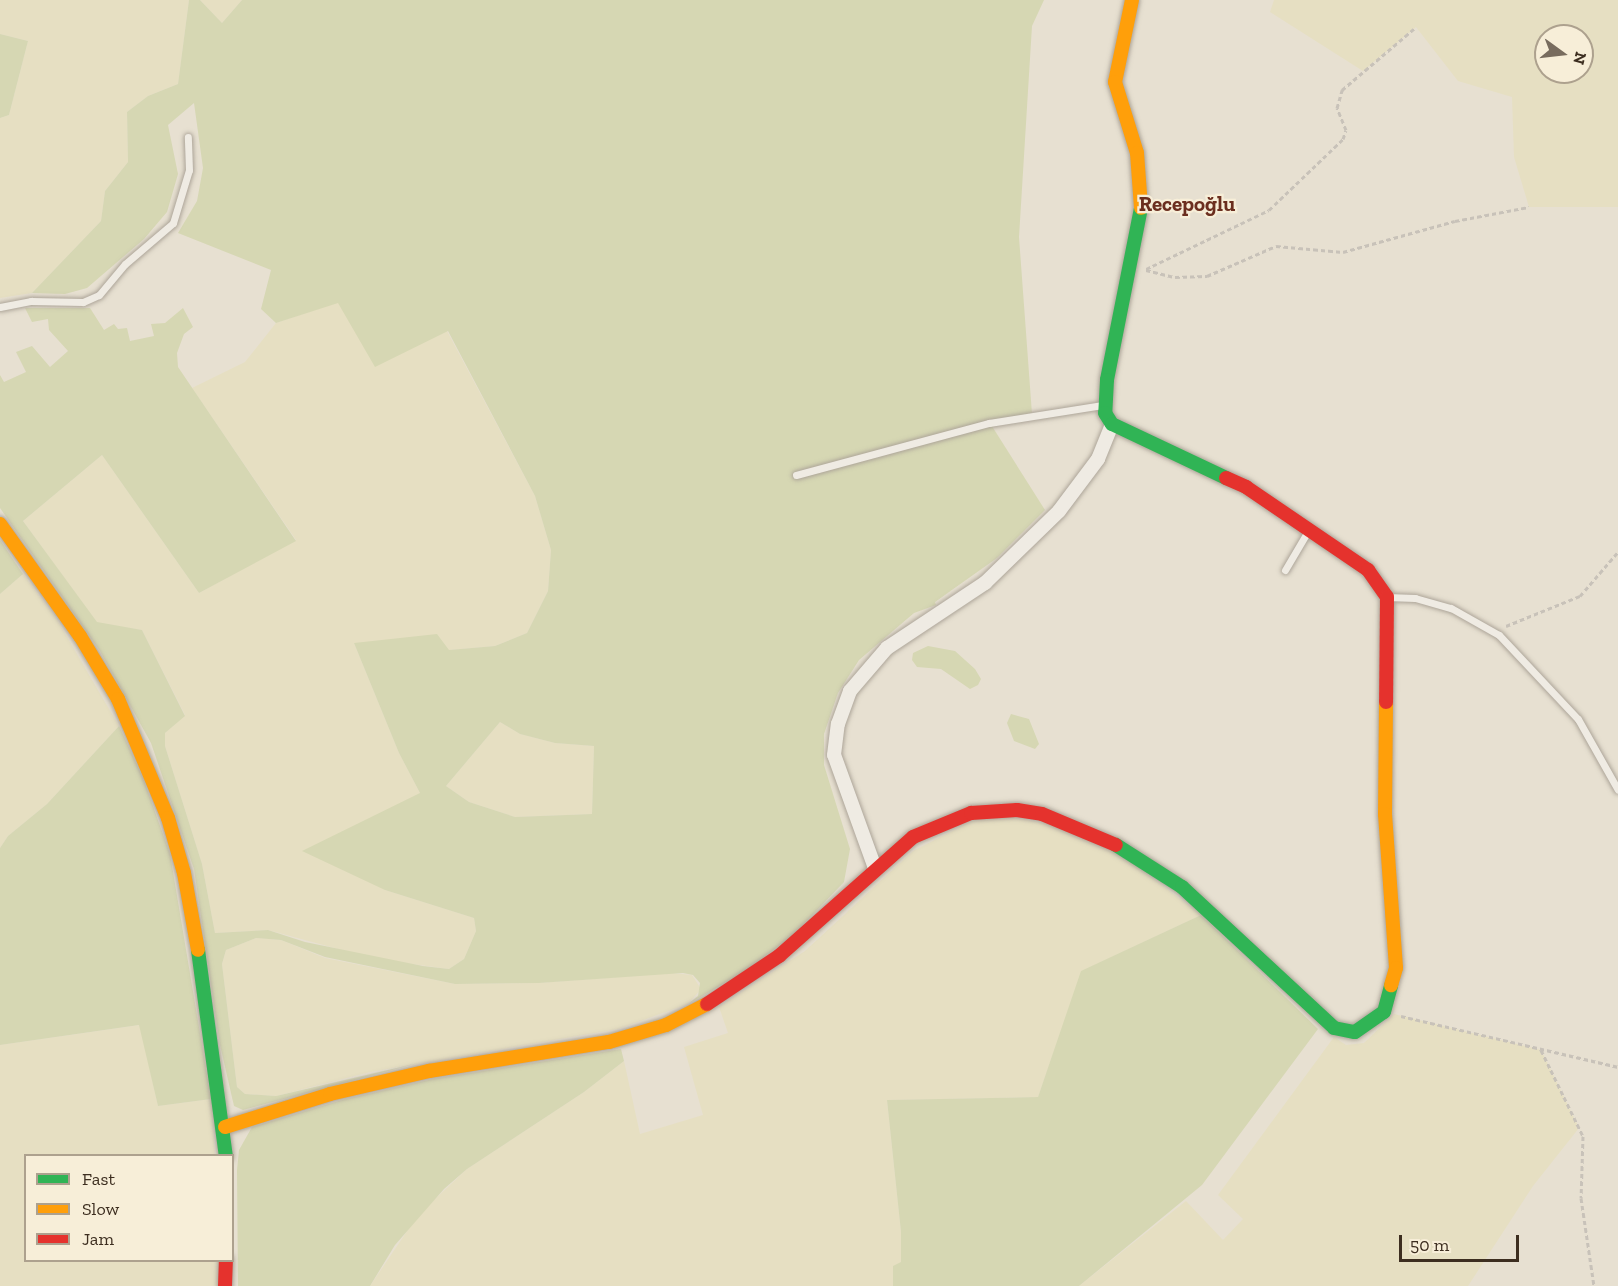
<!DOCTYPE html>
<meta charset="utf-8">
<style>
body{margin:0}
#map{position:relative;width:1618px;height:1286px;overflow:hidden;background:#e7e0d1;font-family:"Zilla Slab",serif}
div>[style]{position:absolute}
.farmland>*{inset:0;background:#e6dfc2}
.green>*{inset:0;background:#d6d7b3}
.path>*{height:3px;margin-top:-1.5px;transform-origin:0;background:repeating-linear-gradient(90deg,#c8c2b9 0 4.5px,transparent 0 7.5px)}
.roads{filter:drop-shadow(0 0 2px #ada599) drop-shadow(0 0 2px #ada599)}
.lane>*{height:7px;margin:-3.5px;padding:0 3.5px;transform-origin:3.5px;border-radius:3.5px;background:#efebe3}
.street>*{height:14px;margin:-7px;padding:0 7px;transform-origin:7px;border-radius:7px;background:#efebe3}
.fast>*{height:14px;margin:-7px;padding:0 7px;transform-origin:7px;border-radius:7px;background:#30b455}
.slow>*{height:14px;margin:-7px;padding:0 7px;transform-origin:7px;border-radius:7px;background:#ff9f0a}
.jam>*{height:14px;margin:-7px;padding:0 7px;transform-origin:7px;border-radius:7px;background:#e5322d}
span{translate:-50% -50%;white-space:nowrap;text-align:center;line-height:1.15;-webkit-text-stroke:4.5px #f7eed8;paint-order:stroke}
.neighbourhood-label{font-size:21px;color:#6b2e1e;font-weight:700}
.legend{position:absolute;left:24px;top:1154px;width:210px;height:108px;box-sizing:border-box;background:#f7eed8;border:2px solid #ada18e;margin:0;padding:8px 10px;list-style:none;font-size:18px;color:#3d2e20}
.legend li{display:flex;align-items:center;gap:12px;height:30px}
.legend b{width:30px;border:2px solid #ada18e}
.north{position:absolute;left:1534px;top:24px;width:60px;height:60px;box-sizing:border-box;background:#f7eed8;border:2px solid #ada18e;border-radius:50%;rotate:105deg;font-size:16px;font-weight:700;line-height:24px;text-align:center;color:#3d2e20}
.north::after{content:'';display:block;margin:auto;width:21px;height:27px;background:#786c5e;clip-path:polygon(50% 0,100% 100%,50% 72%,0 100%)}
.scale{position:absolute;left:1399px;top:1235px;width:120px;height:27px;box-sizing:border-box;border:3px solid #3d2e20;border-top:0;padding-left:8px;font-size:18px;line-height:21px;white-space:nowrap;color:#3d2e20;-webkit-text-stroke:4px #f7eed8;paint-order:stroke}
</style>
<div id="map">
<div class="farmland">
<i style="clip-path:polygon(0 0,189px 0,178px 84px,148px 96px,127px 112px,128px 162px,105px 191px,101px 221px,32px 293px,0 298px,0 118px,9px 115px,28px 41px,0 34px)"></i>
<i style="clip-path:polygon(200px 0,242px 0,222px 23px)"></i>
<i style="clip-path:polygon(evenodd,1274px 0,1618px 0,1618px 207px,1529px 207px,1514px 157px,1512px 97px,1458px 81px,1416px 27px,1363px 71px,1270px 12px,1274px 0,1546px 36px,1582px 36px,1582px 72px,1546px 72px,1546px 36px)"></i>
<i style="clip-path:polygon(338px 302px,447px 331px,535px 496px,551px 550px,548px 591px,527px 633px,495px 646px,449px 650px,354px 643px,399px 753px,420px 793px,385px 890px,474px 918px,476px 931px,464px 959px,449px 969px,375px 959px,268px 930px,215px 933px,202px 864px,165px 746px,165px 733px,185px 715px,142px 630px,97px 623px,23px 521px,102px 455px,199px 593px,296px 540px,192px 388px,245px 362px,276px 323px)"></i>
<i style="clip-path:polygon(23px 574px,57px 620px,119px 726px,47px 804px,8px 836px,0 848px,0 594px)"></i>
<i style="clip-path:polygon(500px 722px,520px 734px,555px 743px,594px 746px,592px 814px,515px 817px,469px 802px,446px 786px)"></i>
<i style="clip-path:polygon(1011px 817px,1052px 825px,1092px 839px,1130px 861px,1201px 915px,1082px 971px,1038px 1097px,887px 1100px,901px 1232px,901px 1286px,370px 1286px,418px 1215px,467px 1169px,584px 1092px,624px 1061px,640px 1134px,703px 1115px,684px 1047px,728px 1033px,719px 1007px,805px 951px,913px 851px,972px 821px)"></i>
<i style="clip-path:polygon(256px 938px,281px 940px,325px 958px,455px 984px,539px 983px,671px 973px,692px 975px,701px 989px,688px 1004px,618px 1029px,370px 1072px,276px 1096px,245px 1094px,237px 1087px,222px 964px,226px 950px)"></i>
<i style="clip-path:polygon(1394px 1014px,1541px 1050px,1579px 1128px,1533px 1186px,1468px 1286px,1079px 1286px,1186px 1201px,1223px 1240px,1243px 1219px,1218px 1195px,1334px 1037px,1346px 1045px,1364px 1043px)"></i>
<i style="clip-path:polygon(140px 1025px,158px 1106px,211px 1099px,215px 1155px,26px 1156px,26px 1260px,219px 1261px,219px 1286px,0 1286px,0 1045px)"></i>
</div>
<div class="green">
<i style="clip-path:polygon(evenodd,189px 0,200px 0,222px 23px,242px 0,1044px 0,1032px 26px,1019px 237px,1032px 414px,990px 423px,1045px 510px,997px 558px,935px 602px,936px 605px,914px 613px,859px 660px,838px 693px,824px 734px,824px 765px,850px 849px,844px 882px,791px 937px,742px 973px,688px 1004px,698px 996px,700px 983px,693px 975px,683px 973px,539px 983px,455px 984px,325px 957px,281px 940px,256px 938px,226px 950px,222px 964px,237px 1087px,245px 1094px,276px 1096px,418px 1063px,243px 1110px,234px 1106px,220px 1045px,194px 869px,151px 743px,100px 651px,0 508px,0 375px,4px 382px,26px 372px,16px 352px,32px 346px,50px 367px,68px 351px,49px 330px,48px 319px,32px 322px,25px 308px,90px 308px,104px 330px,114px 324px,118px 329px,127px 328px,130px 341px,154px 336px,151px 324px,165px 323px,183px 308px,193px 327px,184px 334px,177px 353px,178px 367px,296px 541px,199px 593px,102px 455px,23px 521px,97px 622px,142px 630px,185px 716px,165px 733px,165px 746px,202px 864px,215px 933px,268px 930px,305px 942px,423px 966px,449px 969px,464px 959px,476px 931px,474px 918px,385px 890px,302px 851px,420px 793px,399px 753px,354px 643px,437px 634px,449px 650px,495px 646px,527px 633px,548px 591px,551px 550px,535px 496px,448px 331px,375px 367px,338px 303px,276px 323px,261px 309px,271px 270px,178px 233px,197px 201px,203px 168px,194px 103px,168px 125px,178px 174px,167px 212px,144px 239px,87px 288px,65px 294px,32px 293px,101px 221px,105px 191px,128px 162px,127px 112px,148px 96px,178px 84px,189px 0,500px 722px,520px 734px,555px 743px,594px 746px,592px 814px,515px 817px,469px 802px,446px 786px,500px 722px)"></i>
<i style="clip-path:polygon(0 34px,28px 41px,9px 115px,0 118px)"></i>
<i style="clip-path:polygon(0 540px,23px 574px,0 594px)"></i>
<i style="clip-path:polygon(928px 646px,955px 651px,975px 669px,981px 679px,978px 685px,970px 689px,941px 669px,917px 667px,912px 660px,913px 653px)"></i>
<i style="clip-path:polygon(1011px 714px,1029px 719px,1039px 744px,1035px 749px,1014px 741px,1007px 723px)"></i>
<i style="clip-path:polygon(119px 726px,143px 778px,170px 854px,211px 1099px,158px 1106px,139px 1025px,0 1045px,0 848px,8px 836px,47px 804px)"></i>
<i style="clip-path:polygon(1201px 915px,1318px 1029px,1202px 1185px,1079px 1286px,893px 1286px,893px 1266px,901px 1262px,901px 1232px,887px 1100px,1038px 1097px,1081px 971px)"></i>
<i style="clip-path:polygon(621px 1049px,624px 1061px,584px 1092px,467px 1169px,444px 1189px,395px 1245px,370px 1286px,238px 1286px,237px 1170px,239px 1150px,252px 1127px,342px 1100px,433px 1079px)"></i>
</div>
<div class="path">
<i style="left:1146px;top:269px;width:136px;rotate:-25.6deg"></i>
<i style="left:1269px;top:210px;width:103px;rotate:-43.8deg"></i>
<i style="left:1343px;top:139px;width:9px;rotate:-72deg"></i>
<i style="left:1346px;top:130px;width:24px;rotate:-112deg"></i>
<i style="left:1337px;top:108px;width:19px;rotate:-74deg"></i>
<i style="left:1342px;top:90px;width:97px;rotate:-40.4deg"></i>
<i style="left:1146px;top:270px;width:30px;rotate:14deg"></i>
<i style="left:1175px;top:277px;width:32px;rotate:-2deg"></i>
<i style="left:1207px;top:276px;width:75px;rotate:-23.5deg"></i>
<i style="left:1276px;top:246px;width:67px;rotate:5.1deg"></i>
<i style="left:1343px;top:252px;width:116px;rotate:-15.5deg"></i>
<i style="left:1455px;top:221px;width:75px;rotate:-10.7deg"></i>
<i style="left:1506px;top:626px;width:80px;rotate:-22.1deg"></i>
<i style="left:1580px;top:596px;width:58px;rotate:-49.2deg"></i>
<i style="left:1401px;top:1016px;width:223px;rotate:13.2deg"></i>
<i style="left:1541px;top:1050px;width:96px;rotate:64deg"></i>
<i style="left:1583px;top:1136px;width:62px;rotate:91.8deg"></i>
<i style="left:1581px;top:1198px;width:89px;rotate:81.6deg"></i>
</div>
<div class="roads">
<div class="lane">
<i style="left:0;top:307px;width:32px;rotate:-11deg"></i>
<i style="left:31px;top:301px;width:52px;rotate:1.1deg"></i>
<i style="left:83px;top:302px;width:17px;rotate:-24deg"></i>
<i style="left:99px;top:295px;width:40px;rotate:-50deg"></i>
<i style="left:125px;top:264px;width:63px;rotate:-40.5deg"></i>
<i style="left:173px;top:223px;width:55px;rotate:-73.2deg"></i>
<i style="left:189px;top:170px;width:33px;rotate:-92deg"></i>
<i style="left:796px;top:475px;width:200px;rotate:-15.1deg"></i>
<i style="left:989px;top:423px;width:115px;rotate:-9deg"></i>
<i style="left:1285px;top:570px;width:45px;rotate:-59.5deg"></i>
<i style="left:1387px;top:597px;width:28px;rotate:2deg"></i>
<i style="left:1415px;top:598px;width:37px;rotate:16deg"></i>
<i style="left:1451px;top:608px;width:55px;rotate:29.4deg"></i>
<i style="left:1499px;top:635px;width:115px;rotate:46.8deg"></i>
<i style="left:1578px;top:719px;width:81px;rotate:60.6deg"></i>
</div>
<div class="street">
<i style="left:875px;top:868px;width:120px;rotate:-109.9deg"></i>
<i style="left:834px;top:755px;width:31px;rotate:-83deg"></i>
<i style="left:838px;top:724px;width:35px;rotate:-70deg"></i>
<i style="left:850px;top:691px;width:57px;rotate:-49.3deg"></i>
<i style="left:887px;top:648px;width:118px;rotate:-33.6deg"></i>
<i style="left:985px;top:583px;width:103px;rotate:-44.2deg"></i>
<i style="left:1059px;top:511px;width:65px;rotate:-53.1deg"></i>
<i style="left:1098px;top:459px;width:38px;rotate:-68deg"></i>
</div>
<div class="fast">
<i style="left:1141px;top:208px;width:175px;rotate:101.2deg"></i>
<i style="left:1107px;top:380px;width:33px;rotate:93deg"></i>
<i style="left:1105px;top:413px;width:13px;rotate:58deg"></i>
<i style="left:1112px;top:424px;width:126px;rotate:25.3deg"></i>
<i style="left:1116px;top:845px;width:78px;rotate:32.5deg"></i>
<i style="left:1182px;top:887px;width:207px;rotate:42.8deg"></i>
<i style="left:1334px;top:1028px;width:21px;rotate:11deg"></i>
<i style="left:1355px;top:1032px;width:35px;rotate:-35deg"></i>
<i style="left:1384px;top:1012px;width:28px;rotate:-75deg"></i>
<i style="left:198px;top:950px;width:208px;rotate:82.3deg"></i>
</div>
<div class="slow">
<i style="left:1132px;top:0;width:84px;rotate:101.7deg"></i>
<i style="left:1115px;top:82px;width:74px;rotate:72.8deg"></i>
<i style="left:1137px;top:153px;width:55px;rotate:85.8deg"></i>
<i style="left:0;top:524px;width:138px;rotate:54.5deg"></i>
<i style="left:80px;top:636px;width:74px;rotate:58.9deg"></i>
<i style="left:118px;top:699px;width:129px;rotate:67.2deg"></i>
<i style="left:168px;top:818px;width:57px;rotate:73.8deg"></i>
<i style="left:184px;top:873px;width:78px;rotate:79.7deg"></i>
<i style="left:1386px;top:702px;width:112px;rotate:90.5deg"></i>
<i style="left:1385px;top:814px;width:154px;rotate:85.9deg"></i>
<i style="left:1396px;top:968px;width:18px;rotate:106deg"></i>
<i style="left:225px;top:1127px;width:110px;rotate:-17.4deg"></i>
<i style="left:330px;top:1094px;width:102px;rotate:-13.1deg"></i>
<i style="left:429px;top:1071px;width:182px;rotate:-9.2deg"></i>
<i style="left:609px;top:1042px;width:59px;rotate:-16.6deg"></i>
<i style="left:666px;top:1025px;width:46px;rotate:-27.1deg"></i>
</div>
<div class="jam">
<i style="left:1226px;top:478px;width:22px;rotate:24deg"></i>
<i style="left:1246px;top:487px;width:148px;rotate:34.2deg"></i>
<i style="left:1368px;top:570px;width:33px;rotate:55deg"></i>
<i style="left:1387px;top:597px;width:105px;rotate:90.5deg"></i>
<i style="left:707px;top:1004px;width:87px;rotate:-33.7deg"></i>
<i style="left:779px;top:956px;width:179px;rotate:-41.6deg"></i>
<i style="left:913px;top:837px;width:63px;rotate:-22.5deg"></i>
<i style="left:971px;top:813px;width:46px;rotate:-3.7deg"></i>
<i style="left:1017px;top:810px;width:25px;rotate:9deg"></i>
<i style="left:1042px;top:814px;width:80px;rotate:22.7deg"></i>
<i style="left:225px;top:1286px;width:26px;rotate:-88deg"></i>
</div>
</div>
<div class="neighbourhood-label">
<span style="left:1187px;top:204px">Recepoğlu</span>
</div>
<ul class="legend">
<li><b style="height:8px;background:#30b455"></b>Fast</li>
<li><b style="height:8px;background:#ff9f0a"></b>Slow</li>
<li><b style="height:8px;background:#e5322d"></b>Jam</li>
</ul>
<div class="north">N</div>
<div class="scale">50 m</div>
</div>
